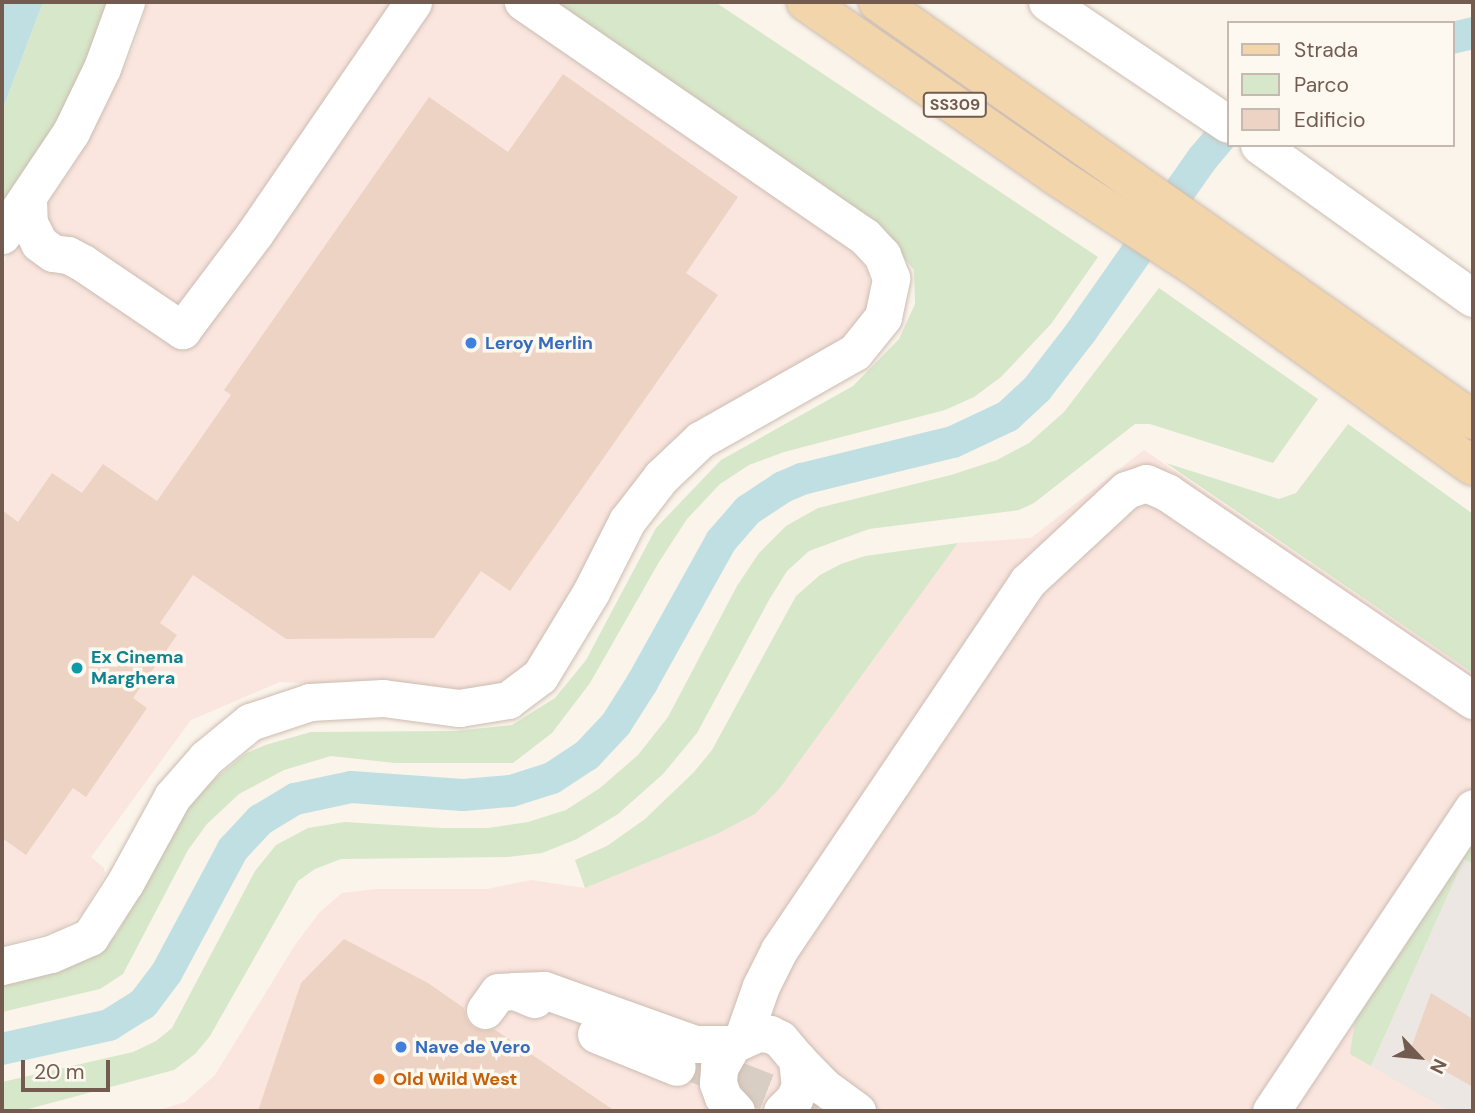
<!DOCTYPE html>
<style>
body{margin:0}
#map{position:relative;width:1475px;height:1113px;overflow:hidden;background:#fbf4ea;font-family:"DM Sans",sans-serif}
div>[style]{position:absolute}
.commercial>*{inset:0;background:#fae6df}
.industrial>*{inset:0;background:#ece7e3}
.green>*{inset:0;background:#d7e7c9}
.water>*{inset:0;background:#c0dfe3}
.canal>*{height:32px;margin:-16px;padding:0 16px;transform-origin:16px;border-radius:16px;background:#c0dfe3}
.building>*{inset:0;background:#edd3c4}
.minor-tunnel>*{height:37px;margin-top:-18.5px;transform-origin:0;background:repeating-linear-gradient(90deg,#d9cec4 0 37px,transparent 0 55px)}
.roads{filter:drop-shadow(0 0 2px #ccbcb1) drop-shadow(0 0 2px #ccbcb1)}
.minor>*{height:37px;margin:-18.5px;padding:0 18.5px;transform-origin:18.5px;border-radius:18.5px;background:#fff}
.major>*{height:38px;margin:-19px;padding:0 19px;transform-origin:19px;border-radius:19px;background:#f2d5aa}
.dots>*{width:19px;height:19px;translate:-50% -50%;box-sizing:border-box;border:4px solid #fdf8f0;border-radius:50%}
span{translate:-50% -50%;white-space:nowrap;text-align:center;line-height:1.15;-webkit-text-stroke:7px #fdf8f0;paint-order:stroke}
.shield-label span{padding:2px 5px;background:#fdf8f0;border:2px solid;border-radius:5px;-webkit-text-stroke-width:0}
.shield-label{font-size:16px;color:#735b50;font-weight:700}
.shop-label{font-size:18px;color:#366cbe;font-weight:700}
.left{translate:0 -50%;text-align:left}
.culture-label{font-size:18px;color:#0d838f;font-weight:700}
.food-label{font-size:18px;color:#c56008;font-weight:700}
.frame{position:absolute;inset:0;border:4px solid #735b50;pointer-events:none}
.legend{position:absolute;left:1227px;top:21px;width:228px;height:126px;box-sizing:border-box;background:#fdf8f0;border:2px solid #c6b9b0;margin:0;padding:9px 12px;list-style:none;font-size:21px;color:#735b50}
.legend li{display:flex;align-items:center;gap:14px;height:35px}
.legend b{width:35px;border:2px solid #c6b9b0}
.north{position:absolute;left:1384px;top:1022px;width:70px;height:70px;-webkit-text-stroke:5px #fdf8f0;paint-order:stroke;rotate:116deg;font-size:19px;font-weight:700;line-height:28px;text-align:center;color:#735b50}
.north::after{content:'';display:block;margin:auto;width:24px;height:32px;background:#735b50;clip-path:polygon(50% 0,100% 100%,50% 72%,0 100%)}
.scale{position:absolute;left:21px;top:1060px;width:89px;height:32px;box-sizing:border-box;border:4px solid #735b50;border-top:0;padding-left:9px;font-size:21px;line-height:24px;white-space:nowrap;color:#735b50;-webkit-text-stroke:5px #fdf8f0;paint-order:stroke}
</style>
<div id="map">
<div class="commercial">
<i style="clip-path:polygon(148px 2px,498px 2px,856px 251px,869px 274px,869px 303px,860px 322px,831px 347px,805px 365px,702px 417px,658px 456px,519px 678px,478px 692px,280px 682px,191px 720px,91px 857px,104px 868px,105px 874px,82px 914px,59px 930px,2px 945px,2px 264px,70px 171px,105px 108px,134px 46px)"></i>
<i style="clip-path:polygon(1144px 450px,1473px 673px,1473px 835px,1409px 940px,1355px 1019px,1351px 1053px,1448px 1111px,156px 1111px,185px 1102px,215px 1075px,295px 945px,319px 913px,342px 893px,376px 889px,487px 889px,531px 880px,585px 888px,717px 834px,755px 814px,780px 788px,958px 543px,1031px 538px)"></i>
</div>
<div class="industrial">
<i style="clip-path:polygon(1464px 858px,1473px 864px,1473px 1111px,1448px 1111px,1371px 1066px)"></i>
</div>
<div class="green">
<i style="clip-path:polygon(43px 2px,107px 2px,97px 36px,55px 128px,2px 209px,2px 111px)"></i>
<i style="clip-path:polygon(552px 2px,715px 2px,1098px 257px,1051px 324px,1001px 377px,974px 397px,945px 410px,784px 452px,749px 465px,720px 484px,687px 519px,659px 562px,590px 683px,552px 733px,513px 763px,395px 763px,331px 756px,284px 770px,239px 794px,207px 824px,188px 850px,123px 974px,100px 989px,2px 1012px,2px 981px,97px 952px,117px 934px,157px 855px,190px 806px,207px 785px,245px 754px,265px 745px,311px 732px,455px 731px,512px 725px,555px 698px,586px 660px,656px 528px,721px 460px,853px 386px,899px 339px,915px 304px,914px 270px,887px 237px)"></i>
<i style="clip-path:polygon(1159px 288px,1318px 399px,1273px 463px,1150px 424px,1135px 424px,1034px 503px,1019px 510px,869px 529px,809px 551px,787px 571px,769px 600px,697px 733px,663px 774px,618px 814px,577px 839px,542px 853px,508px 857px,341px 859px,315px 869px,298px 881px,210px 1036px,195px 1054px,174px 1070px,21px 1111px,2px 1111px,2px 1082px,133px 1052px,156px 1041px,172px 1028px,255px 871px,276px 845px,308px 828px,345px 822px,442px 828px,488px 828px,528px 822px,566px 810px,600px 788px,638px 755px,668px 717px,737px 586px,759px 553px,786px 526px,818px 508px,951px 475px,997px 460px,1029px 443px,1064px 412px)"></i>
<i style="clip-path:polygon(1348px 424px,1473px 514px,1473px 673px,1166px 463px,1279px 499px,1296px 493px)"></i>
<i style="clip-path:polygon(958px 543px,780px 788px,755px 814px,717px 834px,585px 888px,575px 860px,607px 846px,645px 819px,694px 772px,712px 750px,796px 596px,820px 575px,841px 564px,865px 556px)"></i>
<i style="clip-path:polygon(1473px 835px,1473px 864px,1464px 859px,1371px 1066px,1350px 1054px,1355px 1020px,1409px 940px,1406px 930px)"></i>
</div>
<div class="water">
<i style="clip-path:polygon(2px 2px,43px 2px,2px 111px)"></i>
</div>
<div class="canal">
<i style="left:1452px;top:38px;width:22px;rotate:-13deg"></i>
<i style="left:2px;top:1049px;width:110px;rotate:-12.6deg"></i>
<i style="left:109px;top:1025px;width:40px;rotate:-32deg"></i>
<i style="left:143px;top:1004px;width:40px;rotate:-53deg"></i>
<i style="left:167px;top:972px;width:140px;rotate:-61.8deg"></i>
<i style="left:233px;top:849px;width:40px;rotate:-47deg"></i>
<i style="left:260px;top:820px;width:41px;rotate:-31deg"></i>
<i style="left:295px;top:799px;width:57px;rotate:-12.1deg"></i>
<i style="left:351px;top:787px;width:112px;rotate:4.1deg"></i>
<i style="left:463px;top:795px;width:48px;rotate:-4.8deg"></i>
<i style="left:511px;top:791px;width:43px;rotate:-17.6deg"></i>
<i style="left:552px;top:778px;width:42px;rotate:-33.3deg"></i>
<i style="left:587px;top:755px;width:42px;rotate:-46.9deg"></i>
<i style="left:616px;top:724px;width:49px;rotate:-57.6deg"></i>
<i style="left:642px;top:683px;width:162px;rotate:-60.9deg"></i>
<i style="left:721px;top:541px;width:41px;rotate:-48.9deg"></i>
<i style="left:748px;top:510px;width:42px;rotate:-33.3deg"></i>
<i style="left:783px;top:487px;width:21px;rotate:-23deg"></i>
<i style="left:802px;top:479px;width:155px;rotate:-13.8deg"></i>
<i style="left:953px;top:442px;width:61px;rotate:-25.3deg"></i>
<i style="left:1008px;top:416px;width:40px;rotate:-43deg"></i>
<i style="left:1037px;top:389px;width:72px;rotate:-52.3deg"></i>
<i style="left:1081px;top:332px;width:213px;rotate:-55deg"></i>
<i style="left:1203px;top:158px;width:39px;rotate:-50deg"></i>
</div>
<div class="building">
<i style="clip-path:polygon(563px 74px,738px 197px,686px 273px,718px 295px,510px 591px,481px 571px,434px 638px,286px 639px,193px 575px,160px 623px,177px 635px,133px 698px,147px 708px,86px 797px,73px 788px,26px 855px,2px 838px,2px 510px,18px 522px,52px 473px,82px 493px,103px 464px,157px 501px,231px 395px,224px 390px,429px 97px,508px 152px)"></i>
<i style="clip-path:polygon(344px 939px,428px 983px,464px 1008px,466px 1019px,473px 1027px,484px 1031px,494px 1029px,615px 1111px,258px 1111px,301px 983px)"></i>
<i style="clip-path:polygon(1431px 993px,1473px 1019px,1473px 1087px,1410px 1051px)"></i>
</div>
<div class="minor-tunnel">
<i style="left:681px;top:1058px;width:146px;rotate:21.3deg"></i>
</div>
<div class="roads">
<div class="minor">
<i style="left:1047px;top:2px;width:218px;rotate:34deg"></i>
<i style="left:1259px;top:145px;width:263px;rotate:35.6deg"></i>
<i style="left:28px;top:200px;width:23px;rotate:88deg"></i>
<i style="left:29px;top:223px;width:22px;rotate:63deg"></i>
<i style="left:39px;top:243px;width:17px;rotate:36deg"></i>
<i style="left:53px;top:253px;width:15px;rotate:8deg"></i>
<i style="left:68px;top:255px;width:17px;rotate:28deg"></i>
<i style="left:83px;top:263px;width:120px;rotate:34.1deg"></i>
<i style="left:182px;top:330px;width:121px;rotate:-53deg"></i>
<i style="left:255px;top:233px;width:280px;rotate:-55.6deg"></i>
<i style="left:2px;top:235px;width:124px;rotate:-56.2deg"></i>
<i style="left:71px;top:132px;width:71px;rotate:-64.2deg"></i>
<i style="left:102px;top:68px;width:70px;rotate:-70deg"></i>
<i style="left:2px;top:966px;width:50px;rotate:-13.8deg"></i>
<i style="left:51px;top:954px;width:43px;rotate:-23.6deg"></i>
<i style="left:90px;top:937px;width:64px;rotate:-57.1deg"></i>
<i style="left:125px;top:883px;width:98px;rotate:-61.3deg"></i>
<i style="left:172px;top:797px;width:52px;rotate:-48.9deg"></i>
<i style="left:206px;top:758px;width:57px;rotate:-39.3deg"></i>
<i style="left:250px;top:722px;width:63px;rotate:-18.4deg"></i>
<i style="left:310px;top:702px;width:73px;rotate:-3.1deg"></i>
<i style="left:383px;top:698px;width:77px;rotate:7.5deg"></i>
<i style="left:459px;top:708px;width:50px;rotate:-9.3deg"></i>
<i style="left:508px;top:700px;width:40px;rotate:-37deg"></i>
<i style="left:540px;top:676px;width:98px;rotate:-58.7deg"></i>
<i style="left:591px;top:592px;width:80px;rotate:-63.1deg"></i>
<i style="left:627px;top:521px;width:56px;rotate:-52.3deg"></i>
<i style="left:661px;top:477px;width:54px;rotate:-43.5deg"></i>
<i style="left:700px;top:440px;width:178px;rotate:-29.6deg"></i>
<i style="left:855px;top:352px;width:45px;rotate:-51.3deg"></i>
<i style="left:883px;top:317px;width:40px;rotate:-78deg"></i>
<i style="left:891px;top:278px;width:25px;rotate:-111deg"></i>
<i style="left:882px;top:255px;width:26px;rotate:-133deg"></i>
<i style="left:864px;top:236px;width:414px;rotate:-145.5deg"></i>
<i style="left:515px;top:991px;width:29px;rotate:-2deg"></i>
<i style="left:544px;top:990px;width:160px;rotate:19.7deg"></i>
<i style="left:695px;top:1044px;width:38px"></i>
<i style="left:485px;top:1010px;width:22px;rotate:-54deg"></i>
<i style="left:498px;top:992px;width:17px;rotate:-3deg"></i>
<i style="left:515px;top:991px;width:21px;rotate:23deg"></i>
<i style="left:596px;top:1034px;width:87px;rotate:22.2deg"></i>
<i style="left:742px;top:1040px;width:57px;rotate:-70.6deg"></i>
<i style="left:761px;top:986px;width:40px;rotate:-63.4deg"></i>
<i style="left:779px;top:950px;width:444px;rotate:-56deg"></i>
<i style="left:1027px;top:582px;width:135px;rotate:-42.9deg"></i>
<i style="left:1126px;top:490px;width:21px;rotate:-19deg"></i>
<i style="left:1146px;top:483px;width:24px;rotate:24deg"></i>
<i style="left:1168px;top:493px;width:369px;rotate:34.2deg"></i>
<i style="left:797px;top:1059px;width:39px;rotate:46deg"></i>
<i style="left:824px;top:1087px;width:41px;rotate:36deg"></i>
<i style="left:736px;top:1111px;width:19px;rotate:-133deg"></i>
<i style="left:723px;top:1097px;width:15px;rotate:-110deg"></i>
<i style="left:718px;top:1083px;width:15px;rotate:-86deg"></i>
<i style="left:719px;top:1068px;width:28px;rotate:-60deg"></i>
<i style="left:733px;top:1044px;width:27px;rotate:-24deg"></i>
<i style="left:758px;top:1033px;width:12px;rotate:5deg"></i>
<i style="left:770px;top:1034px;width:11px;rotate:27deg"></i>
<i style="left:780px;top:1039px;width:26px;rotate:50deg"></i>
<i style="left:797px;top:1059px;width:27px;rotate:84deg"></i>
<i style="left:800px;top:1086px;width:14px;rotate:115deg"></i>
<i style="left:794px;top:1099px;width:17px;rotate:135deg"></i>
<i style="left:1271px;top:1111px;width:364px;rotate:-56.3deg"></i>
</div>
<div class="major">
<i style="left:806px;top:2px;width:305px;rotate:34.8deg"></i>
<i style="left:1056px;top:176px;width:172px;rotate:33.1deg"></i>
<i style="left:1200px;top:270px;width:336px;rotate:35.7deg"></i>
<i style="left:878px;top:2px;width:727px;rotate:35.09deg"></i>
</div>
</div>
<div class="dots">
<i style="left:471px;top:343px;background:#3f7fe0"></i>
<i style="left:77px;top:668px;background:#0f9aa8"></i>
<i style="left:401px;top:1047px;background:#3f7fe0"></i>
<i style="left:379px;top:1079px;background:#e8710a"></i>
</div>
<div class="shield-label">
<span style="left:955px;top:105px">SS309</span>
</div>
<div class="shop-label">
<span class="left" style="left:485px;top:343px">Leroy Merlin</span>
<span class="left" style="left:415px;top:1047px">Nave de Vero</span>
</div>
<div class="culture-label">
<span class="left" style="left:91px;top:668px">Ex Cinema<br>Marghera</span>
</div>
<div class="food-label">
<span class="left" style="left:393px;top:1079px">Old Wild West</span>
</div>
<div class="frame"></div>
<ul class="legend">
<li><b style="height:9px;background:#f2d5aa"></b>Strada</li>
<li><b style="height:19px;background:#d7e7c9"></b>Parco</li>
<li><b style="height:19px;background:#edd3c4"></b>Edificio</li>
</ul>
<div class="north">N</div>
<div class="scale">20 m</div>
</div>
